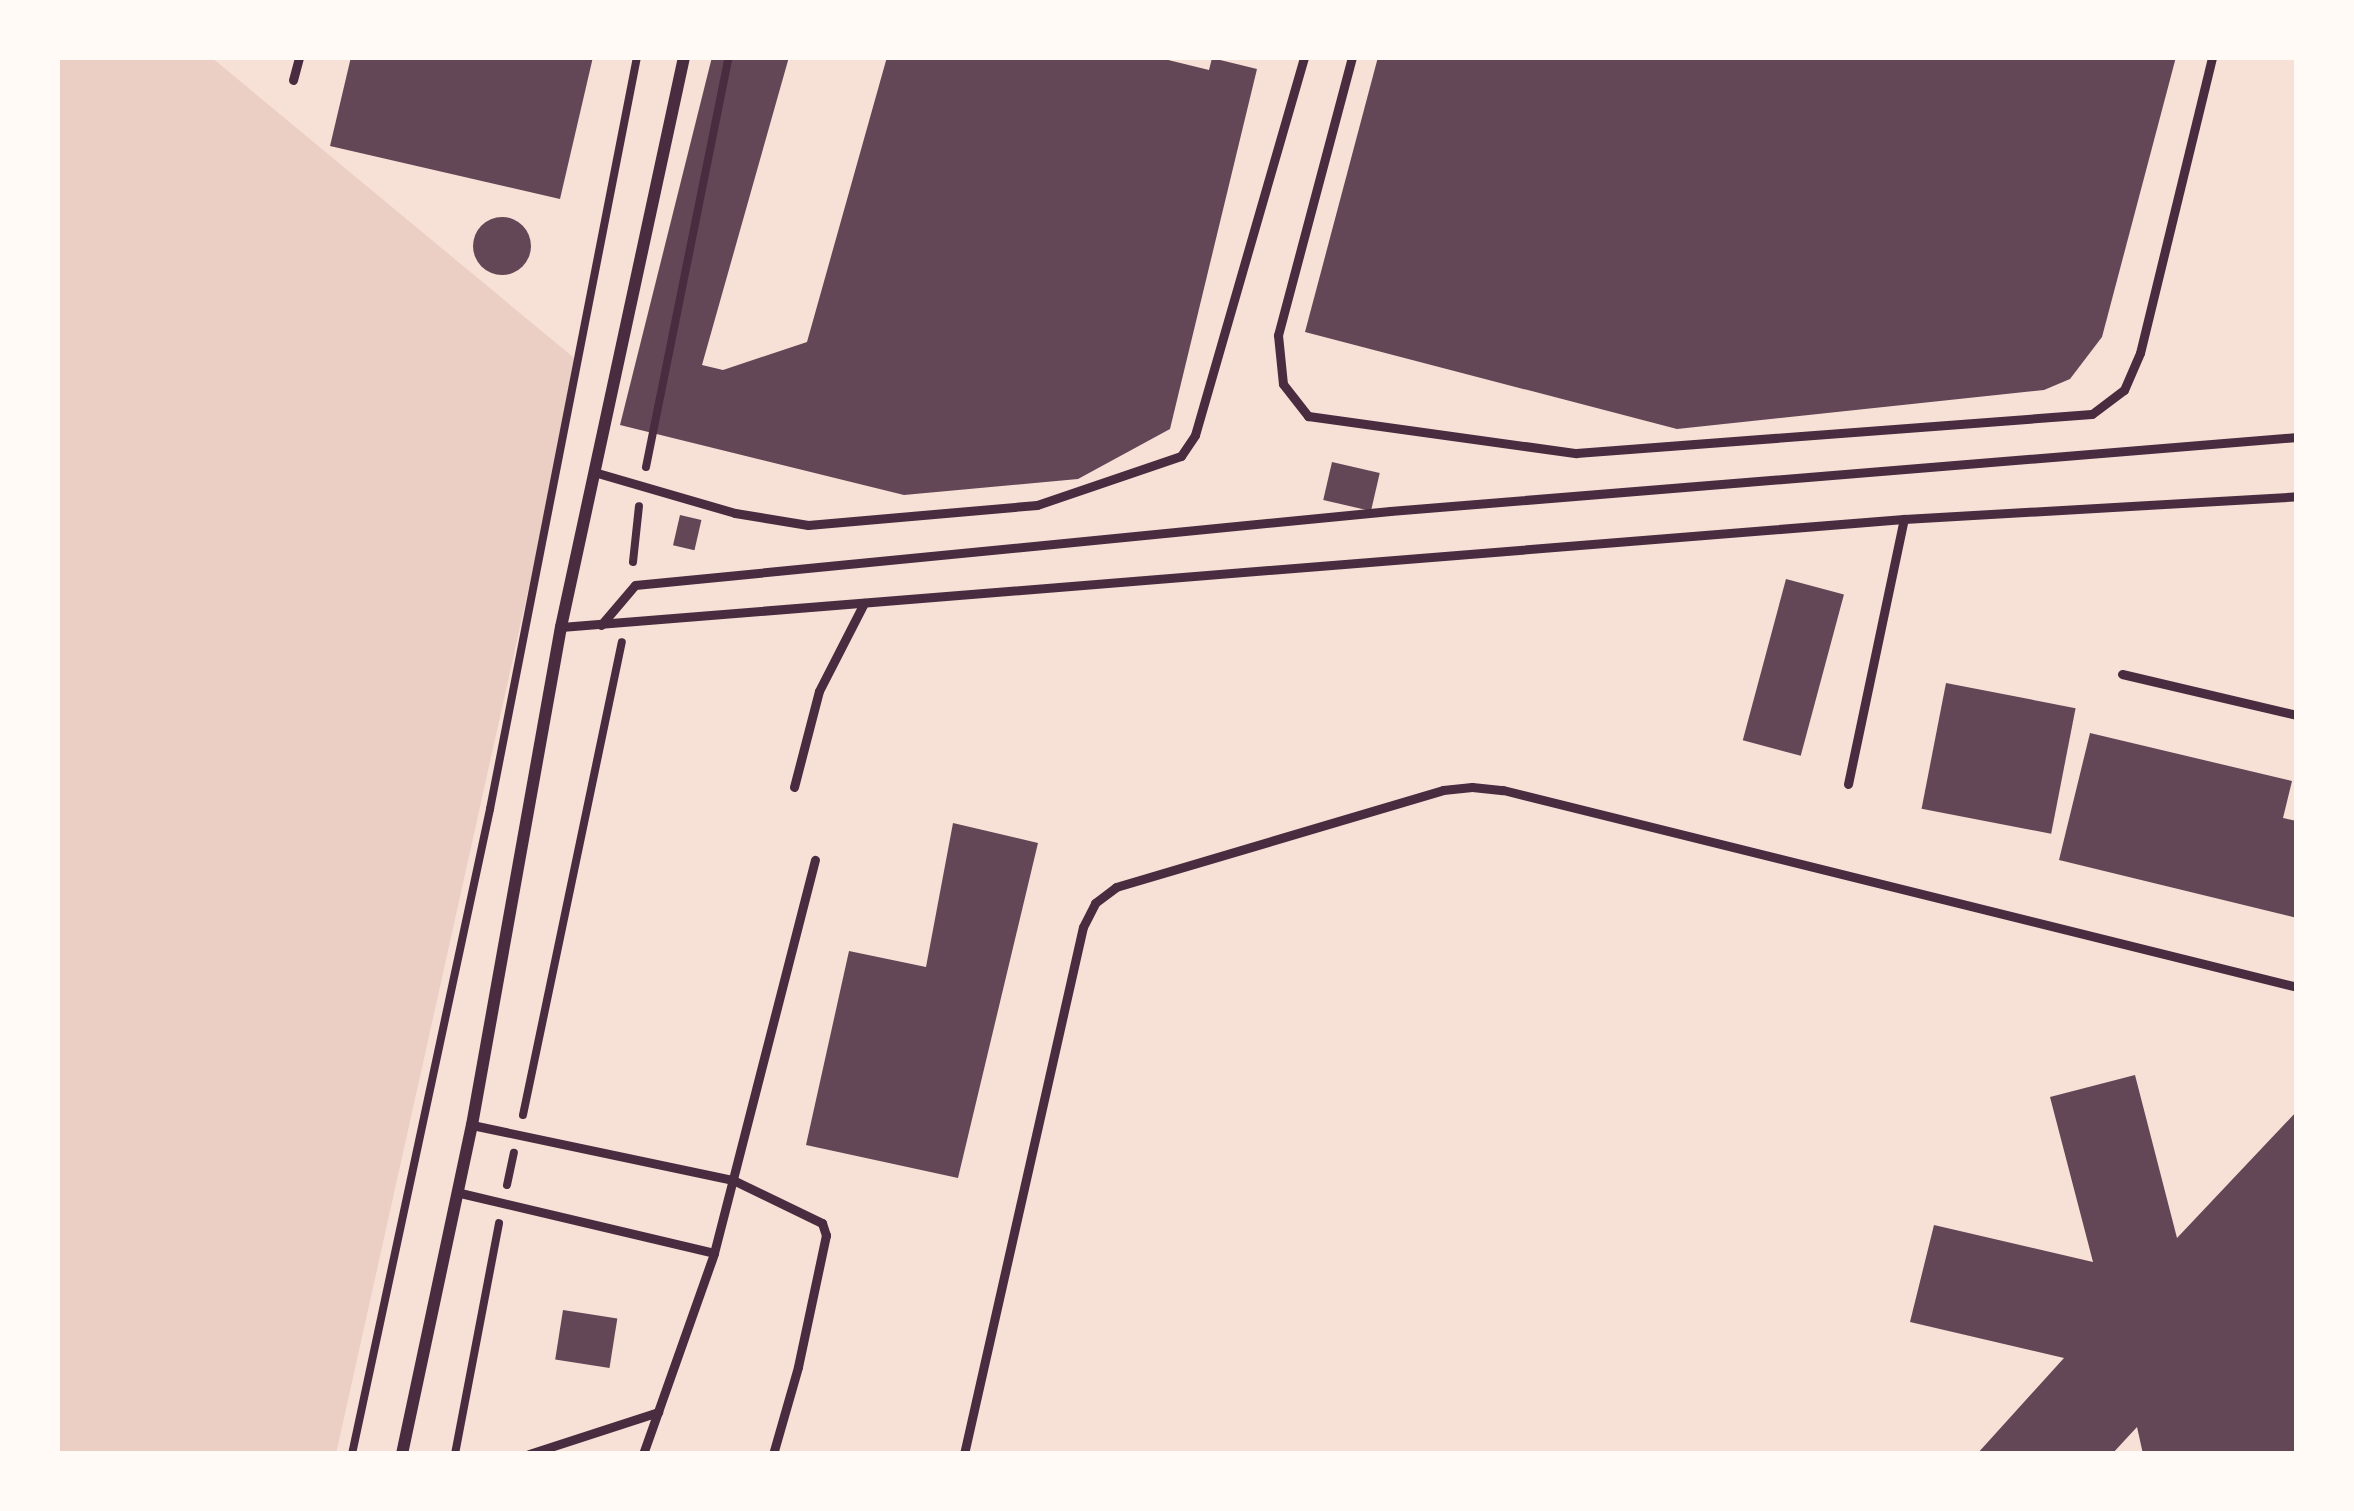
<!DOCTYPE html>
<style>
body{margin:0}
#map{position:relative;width:2354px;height:1511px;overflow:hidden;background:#f7e1d7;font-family:"Exo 2",sans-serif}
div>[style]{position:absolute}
.green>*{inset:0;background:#ebcfc5}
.building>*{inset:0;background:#644757;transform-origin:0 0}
.round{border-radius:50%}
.path>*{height:8px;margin:-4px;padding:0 4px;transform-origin:4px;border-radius:4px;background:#4a2c40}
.service>*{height:9px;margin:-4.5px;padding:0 4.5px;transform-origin:4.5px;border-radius:4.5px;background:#4a2c40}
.minor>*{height:12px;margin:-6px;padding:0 6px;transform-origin:6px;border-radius:6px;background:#4a2c40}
span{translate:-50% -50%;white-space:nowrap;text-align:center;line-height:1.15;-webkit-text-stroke:10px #fffaf5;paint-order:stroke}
.frame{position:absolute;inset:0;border:60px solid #fffaf5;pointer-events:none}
</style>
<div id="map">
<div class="green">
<i style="clip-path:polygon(57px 57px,211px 57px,579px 362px,336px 1454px,57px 1454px)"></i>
</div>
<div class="building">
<i style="clip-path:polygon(351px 57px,593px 57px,560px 199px,330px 146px)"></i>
<i style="clip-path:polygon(712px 57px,789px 57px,702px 365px,723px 370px,807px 342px,887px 57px,1156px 57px,1209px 70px,1212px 58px,1257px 69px,1170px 429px,1078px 479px,904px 495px,620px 425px)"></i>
<i style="clip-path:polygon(1378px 57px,2176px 57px,2102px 337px,2070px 379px,2044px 390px,1677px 429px,1305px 332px)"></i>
<i class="round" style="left:473px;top:217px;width:58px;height:58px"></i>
<i style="left:1332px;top:462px;width:49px;height:39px;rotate:13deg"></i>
<i style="left:680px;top:515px;width:22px;height:31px;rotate:13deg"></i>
<i style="left:1786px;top:579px;width:60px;height:167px;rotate:15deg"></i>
<i style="left:1946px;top:683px;width:132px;height:128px;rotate:11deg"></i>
<i style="clip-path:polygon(2090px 733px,2292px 781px,2283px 818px,2297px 821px,2297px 918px,2059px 860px)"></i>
<i style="clip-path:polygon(953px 823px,1038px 843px,958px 1178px,806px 1145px,849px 951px,926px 967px)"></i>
<i style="clip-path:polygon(2135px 1075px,2177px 1238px,2297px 1111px,2297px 1454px,2143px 1454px,2137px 1427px,2112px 1454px,1977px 1454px,2064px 1358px,1910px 1322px,1934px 1225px,2093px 1262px,2050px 1097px)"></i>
<i style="left:563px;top:1310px;width:55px;height:50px;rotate:9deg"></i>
</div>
<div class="path">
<i style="left:646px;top:467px;width:418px;rotate:-78.6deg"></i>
<i style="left:633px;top:562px;width:56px;rotate:-83.9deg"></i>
<i style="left:523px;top:1115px;width:483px;rotate:-78.2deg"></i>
<i style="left:507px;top:1185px;width:33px;rotate:-78deg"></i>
<i style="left:352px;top:1454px;width:660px;rotate:-77.92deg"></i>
<i style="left:490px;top:809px;width:766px;rotate:-78.94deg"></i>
<i style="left:455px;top:1454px;width:235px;rotate:-79.2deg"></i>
</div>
<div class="service">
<i style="left:1352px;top:57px;width:288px;rotate:104.9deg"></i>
<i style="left:1278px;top:335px;width:49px;rotate:84.2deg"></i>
<i style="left:1283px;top:384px;width:41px;rotate:52deg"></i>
<i style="left:1308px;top:416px;width:271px;rotate:7.9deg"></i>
<i style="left:1576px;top:453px;width:517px;rotate:-4.32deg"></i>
<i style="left:2092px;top:414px;width:40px;rotate:-37deg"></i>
<i style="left:2124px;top:390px;width:40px;rotate:-66.6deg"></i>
<i style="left:2140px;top:353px;width:305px;rotate:-76.3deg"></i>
<i style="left:293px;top:80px;width:24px;rotate:-75deg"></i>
<i style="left:594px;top:472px;width:147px;rotate:16.2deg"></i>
<i style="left:735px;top:513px;width:74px;rotate:9.3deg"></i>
<i style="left:808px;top:525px;width:230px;rotate:-5deg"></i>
<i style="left:1037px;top:505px;width:152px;rotate:-18.8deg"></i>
<i style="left:1181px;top:456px;width:25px;rotate:-56deg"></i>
<i style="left:1195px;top:435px;width:393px;rotate:-73.9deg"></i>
<i style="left:601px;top:625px;width:52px;rotate:-49.6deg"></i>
<i style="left:635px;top:585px;width:759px;rotate:-5.6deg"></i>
<i style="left:1390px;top:511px;width:910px;rotate:-4.66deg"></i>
<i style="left:561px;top:627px;width:1347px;rotate:-4.6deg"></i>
<i style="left:1904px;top:519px;width:394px;rotate:-3.3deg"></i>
<i style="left:2122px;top:674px;width:180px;rotate:13.2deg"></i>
<i style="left:1848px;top:784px;width:271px;rotate:-78.1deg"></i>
<i style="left:794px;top:787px;width:99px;rotate:-75.4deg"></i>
<i style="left:819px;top:691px;width:99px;rotate:-62.9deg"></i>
<i style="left:472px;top:1125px;width:267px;rotate:11.9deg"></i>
<i style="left:733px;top:1180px;width:99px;rotate:25.8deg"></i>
<i style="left:822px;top:1223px;width:13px;rotate:72deg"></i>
<i style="left:826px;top:1235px;width:135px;rotate:102deg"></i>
<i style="left:798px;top:1367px;width:91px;rotate:106deg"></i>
<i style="left:456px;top:1192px;width:265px;rotate:13.3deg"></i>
<i style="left:529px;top:1454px;width:136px;rotate:-18deg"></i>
<i style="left:643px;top:1454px;width:213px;rotate:-70.5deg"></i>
<i style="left:714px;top:1253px;width:406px;rotate:-75.6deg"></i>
<i style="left:964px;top:1454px;width:540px;rotate:-77.28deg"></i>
<i style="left:1083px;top:927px;width:27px;rotate:-63deg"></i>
<i style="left:1095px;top:903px;width:26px;rotate:-37deg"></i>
<i style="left:1116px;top:887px;width:341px;rotate:-16.5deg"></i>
<i style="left:1443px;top:790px;width:29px;rotate:-6deg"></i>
<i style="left:1472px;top:787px;width:31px;rotate:6deg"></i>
<i style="left:1503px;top:790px;width:818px;rotate:13.93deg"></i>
</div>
<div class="minor">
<i style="left:402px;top:1454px;width:336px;rotate:-78deg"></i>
<i style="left:472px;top:1125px;width:506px;rotate:-79.87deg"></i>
<i style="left:561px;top:627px;width:583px;rotate:-77.82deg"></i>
</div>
<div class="frame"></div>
</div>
